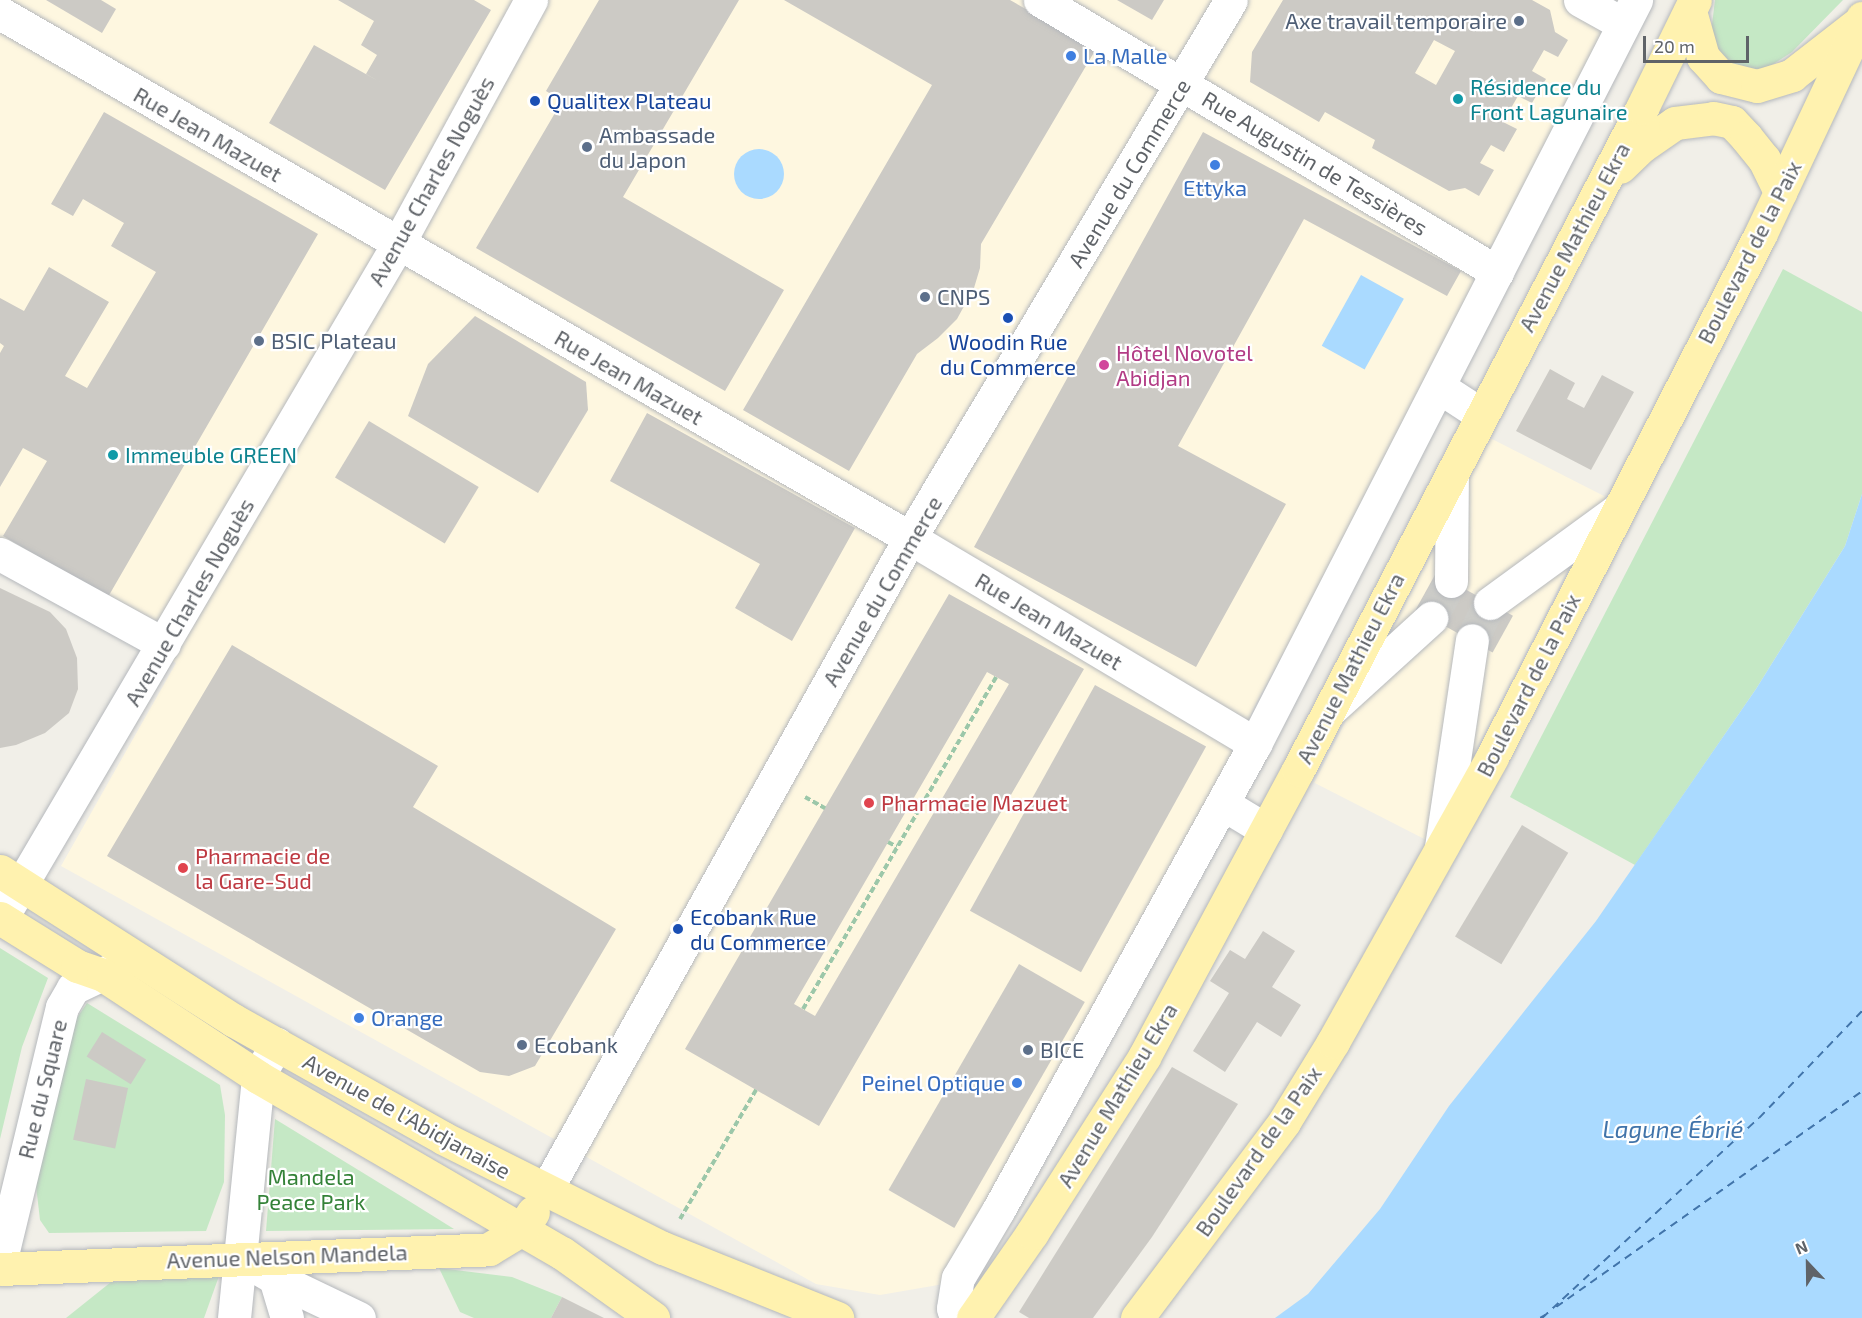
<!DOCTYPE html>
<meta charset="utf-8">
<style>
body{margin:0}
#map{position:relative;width:1862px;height:1318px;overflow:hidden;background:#f1efe8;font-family:"Exo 2",sans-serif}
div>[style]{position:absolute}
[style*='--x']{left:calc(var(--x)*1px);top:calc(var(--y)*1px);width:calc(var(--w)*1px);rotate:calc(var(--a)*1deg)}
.commercial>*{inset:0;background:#fef7e0;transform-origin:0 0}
.green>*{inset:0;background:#c5e8c5}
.water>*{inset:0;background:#aadaff;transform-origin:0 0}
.round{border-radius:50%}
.ferry>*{height:1.5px;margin-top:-0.75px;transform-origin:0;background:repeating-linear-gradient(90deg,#4174aa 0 8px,transparent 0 14px)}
.building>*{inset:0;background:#cccac5;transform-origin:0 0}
.minor-tunnel>*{height:33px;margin-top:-16.5px;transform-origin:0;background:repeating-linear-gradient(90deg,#ccccc8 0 33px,transparent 0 49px)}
.path>*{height:4px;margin-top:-2px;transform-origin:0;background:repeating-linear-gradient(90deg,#9cc7a9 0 6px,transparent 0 9px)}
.roads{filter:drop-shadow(0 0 2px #b5b8bc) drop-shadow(0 0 2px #b5b8bc)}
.minor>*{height:33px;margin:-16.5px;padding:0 16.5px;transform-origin:16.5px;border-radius:16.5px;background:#fff}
.major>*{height:33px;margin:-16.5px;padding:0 16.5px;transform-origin:16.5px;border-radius:16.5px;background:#fff2af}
.dots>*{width:16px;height:16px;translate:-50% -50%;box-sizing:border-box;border:3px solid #fff;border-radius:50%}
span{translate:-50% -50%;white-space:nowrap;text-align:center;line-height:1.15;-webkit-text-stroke:4.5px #fff;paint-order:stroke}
.service-label{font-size:22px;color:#4e5e75}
.right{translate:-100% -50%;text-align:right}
.left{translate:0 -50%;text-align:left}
.shop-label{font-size:22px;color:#366cbe}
.culture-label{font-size:22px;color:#0d838f}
.transit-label{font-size:22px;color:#164399}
.street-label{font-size:22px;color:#5f6368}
.hotel-label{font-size:22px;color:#b23c85}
.health-label{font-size:22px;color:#be3a42}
.park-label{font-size:22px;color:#348238}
.water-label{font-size:24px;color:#4174aa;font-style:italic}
.north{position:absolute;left:1778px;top:1234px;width:60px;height:60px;-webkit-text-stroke:4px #fff;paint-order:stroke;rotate:338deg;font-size:16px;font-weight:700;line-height:24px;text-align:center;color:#5f6368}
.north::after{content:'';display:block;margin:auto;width:21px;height:27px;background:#5f6368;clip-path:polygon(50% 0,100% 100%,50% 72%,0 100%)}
.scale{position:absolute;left:1643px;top:36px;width:106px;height:27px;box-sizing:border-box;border:3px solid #5f6368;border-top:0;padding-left:8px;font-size:18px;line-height:21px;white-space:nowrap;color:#5f6368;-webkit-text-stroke:4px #fff;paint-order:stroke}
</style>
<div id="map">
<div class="commercial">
<div style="clip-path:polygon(0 0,1644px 0,1255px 705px,1242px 736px,944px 1284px,880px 1295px,816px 1284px,61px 866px,176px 663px,0 567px)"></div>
<div style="left:1490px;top:438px;width:129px;height:387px;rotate:27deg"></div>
</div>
<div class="green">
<div style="clip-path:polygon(1715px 0,1843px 0,1792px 52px,1764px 70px,1738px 74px,1718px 59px,1711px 33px)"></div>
<div style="clip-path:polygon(1783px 269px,1862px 312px,1862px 494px,1845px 546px,1756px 689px,1635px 865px,1510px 797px)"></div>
<div style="clip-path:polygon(0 948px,48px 978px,22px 1047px,0 1139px)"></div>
<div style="clip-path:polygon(87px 1003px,220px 1085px,225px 1115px,224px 1182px,206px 1231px,49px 1233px,40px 1220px,35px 1177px,76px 1019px)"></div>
<div style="clip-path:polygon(275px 1119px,409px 1201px,454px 1229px,266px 1231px)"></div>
<div style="clip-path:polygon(439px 1268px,512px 1277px,562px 1297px,551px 1318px,474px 1318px,460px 1312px)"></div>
<div style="clip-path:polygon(219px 1276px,204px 1318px,66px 1318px,111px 1282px)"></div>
</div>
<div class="water">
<div class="round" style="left:734px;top:149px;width:50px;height:50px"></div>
<div style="left:1361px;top:275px;width:49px;height:81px;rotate:29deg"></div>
<div style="clip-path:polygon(1862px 494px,1862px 1318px,1275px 1318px,1308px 1294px,1380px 1209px,1449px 1106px,1596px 921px,1756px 689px,1845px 546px)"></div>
</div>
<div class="ferry">
<div style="--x:1556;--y:1307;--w:375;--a:-35.2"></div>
<div style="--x:1540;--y:1318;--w:6;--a:-31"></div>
<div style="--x:1542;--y:1318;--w:295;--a:-42.7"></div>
<div style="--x:1759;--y:1118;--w:149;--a:-46.1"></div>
</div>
<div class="building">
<div style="clip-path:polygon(46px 0,101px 0,116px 9px,102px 33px)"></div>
<div style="clip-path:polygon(338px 0,474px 0,491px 10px,385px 190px,269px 123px,314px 45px,380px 82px,366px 74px,377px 55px,361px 45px,374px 21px)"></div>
<div style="clip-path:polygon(599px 0,739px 0,623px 197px,784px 290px,725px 391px,476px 248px,562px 101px,546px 91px)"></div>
<div style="clip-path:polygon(784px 0,1010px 0,1096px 49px,981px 244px,980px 268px,974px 288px,957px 319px,938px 338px,917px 354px,849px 471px,743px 410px,932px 85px)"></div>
<div style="clip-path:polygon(1117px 0,1164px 0,1152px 20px)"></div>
<div style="clip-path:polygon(evenodd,1283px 0,1532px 0,1550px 10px,1555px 32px,1568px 40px,1558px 57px,1544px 50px,1532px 71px,1546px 79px,1532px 103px,1518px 96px,1503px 122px,1517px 129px,1504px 152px,1491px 145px,1480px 163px,1494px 170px,1479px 196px,1465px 188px,1449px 191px,1372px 148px,1375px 140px,1325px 112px,1319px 122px,1250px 82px,1252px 52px,1283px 0,1434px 40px,1455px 51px,1436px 85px,1415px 73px,1434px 40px)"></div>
<div style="clip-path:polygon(104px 112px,318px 234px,108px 597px,3px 536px,47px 461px,23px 448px,0 487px,0 353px,4px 346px,0 343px,0 298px,24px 311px,49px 267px,109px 302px,65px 376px,87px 388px,156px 272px,111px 246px,124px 223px,83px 199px,73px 216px,51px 204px)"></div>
<div style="clip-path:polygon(1203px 132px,1461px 271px,1447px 296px,1304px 219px,1178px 446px,1286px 504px,1196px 667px,974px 547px)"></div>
<div style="clip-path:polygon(475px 316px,586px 382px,588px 410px,538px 493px,408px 416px,428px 364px)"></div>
<div style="clip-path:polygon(1550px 369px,1575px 383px,1567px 399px,1584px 408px,1602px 375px,1634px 392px,1591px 470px,1516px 431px)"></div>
<div style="clip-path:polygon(647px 413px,855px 528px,792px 641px,735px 608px,760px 564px,610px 481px)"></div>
<div style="left:369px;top:421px;width:128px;height:66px;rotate:31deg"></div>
<div style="left:1436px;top:573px;width:88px;height:42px;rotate:29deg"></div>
<div style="clip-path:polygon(0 588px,50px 612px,66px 629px,77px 658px,78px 689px,69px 713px,45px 733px,16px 745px,0 748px)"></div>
<div style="clip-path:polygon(evenodd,949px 594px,1084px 669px,819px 1126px,685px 1049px,949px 594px,987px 672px,1009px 684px,815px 1016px,794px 1004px,987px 672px)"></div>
<div style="clip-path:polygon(232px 645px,438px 766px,413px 807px,616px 929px,535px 1066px,509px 1076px,480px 1072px,107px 856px)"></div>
<div style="left:1095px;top:685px;width:127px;height:258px;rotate:29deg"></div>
<div style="left:1522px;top:825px;width:54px;height:130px;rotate:31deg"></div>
<div style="clip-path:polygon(1263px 931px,1295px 951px,1272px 987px,1301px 1005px,1281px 1037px,1257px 1022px,1225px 1072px,1193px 1051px,1229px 993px,1210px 981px,1230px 950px,1245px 959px)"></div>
<div style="left:1019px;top:964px;width:76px;height:261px;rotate:30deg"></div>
<div style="left:102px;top:1032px;width:52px;height:29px;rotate:32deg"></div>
<div style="clip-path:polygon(1172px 1067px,1238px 1104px,1152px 1237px,1093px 1318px,1029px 1318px,1019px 1312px)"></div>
<div style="left:86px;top:1079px;width:43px;height:62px;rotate:12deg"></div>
<div style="clip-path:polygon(562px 1297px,604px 1318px,551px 1318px)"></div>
</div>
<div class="minor-tunnel">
<div style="--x:1431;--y:618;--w:42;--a:-61.6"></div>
<div style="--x:1472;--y:640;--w:41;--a:-64.1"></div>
</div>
<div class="path">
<div style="--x:805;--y:797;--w:23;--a:29"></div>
<div style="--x:888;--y:842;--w:10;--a:29"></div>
<div style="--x:803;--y:1009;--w:384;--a:-59.8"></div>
<div style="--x:680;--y:1219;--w:150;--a:-59.5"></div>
</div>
<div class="roads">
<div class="minor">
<div style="--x:1040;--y:0;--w:532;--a:30.76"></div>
<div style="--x:1580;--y:0;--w:49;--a:29.2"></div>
<div style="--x:0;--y:13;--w:1051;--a:29.98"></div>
<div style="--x:910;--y:538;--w:402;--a:30.8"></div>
<div style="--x:1439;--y:387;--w:51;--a:33.1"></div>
<div style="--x:0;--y:554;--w:187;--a:28.8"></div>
<div style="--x:1451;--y:581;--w:107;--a:-89.5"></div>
<div style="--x:1490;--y:603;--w:156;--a:-36.1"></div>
<div style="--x:1330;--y:710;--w:137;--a:-42.3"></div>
<div style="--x:1223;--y:804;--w:50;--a:31.2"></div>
<div style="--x:1441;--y:847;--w:209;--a:-81.5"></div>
<div style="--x:1;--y:919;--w:783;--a:-59.54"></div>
<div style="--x:398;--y:244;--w:278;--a:-61.4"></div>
<div style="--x:546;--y:1190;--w:747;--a:-60.83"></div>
<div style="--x:910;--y:538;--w:626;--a:-59.18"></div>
<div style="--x:239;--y:1257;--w:42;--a:30.3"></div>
<div style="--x:275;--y:1278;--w:93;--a:25.5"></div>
<div style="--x:0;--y:1263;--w:263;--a:-76.4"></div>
<div style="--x:62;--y:1007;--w:22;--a:-60"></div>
<div style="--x:73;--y:988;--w:51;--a:-25.6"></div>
<div style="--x:275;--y:1278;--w:42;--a:73.3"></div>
<div style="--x:234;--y:1318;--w:242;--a:-84.3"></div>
<div style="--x:258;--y:1077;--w:38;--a:-61"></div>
<div style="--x:956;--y:1318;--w:10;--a:-107"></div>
<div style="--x:953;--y:1308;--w:30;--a:-81"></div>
<div style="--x:958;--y:1278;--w:80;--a:-59.3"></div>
<div style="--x:999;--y:1209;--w:531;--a:-61.17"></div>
<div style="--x:1255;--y:744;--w:836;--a:-62.88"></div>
</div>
<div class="major">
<div style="--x:1690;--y:11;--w:48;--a:74.2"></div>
<div style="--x:1703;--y:57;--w:27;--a:48"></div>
<div style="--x:1721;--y:77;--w:37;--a:14"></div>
<div style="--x:1757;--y:86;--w:37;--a:-17"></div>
<div style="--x:1792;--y:75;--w:81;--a:-38"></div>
<div style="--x:1620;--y:167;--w:30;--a:-44"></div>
<div style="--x:1642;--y:146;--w:40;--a:-34.9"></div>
<div style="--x:1675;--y:123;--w:38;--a:-7"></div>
<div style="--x:1713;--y:118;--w:19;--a:12"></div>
<div style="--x:1732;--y:122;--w:21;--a:47"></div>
<div style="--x:1746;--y:137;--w:28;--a:51"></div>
<div style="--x:1764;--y:159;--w:37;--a:64"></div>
<div style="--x:0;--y:871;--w:277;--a:32.6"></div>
<div style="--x:233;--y:1020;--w:241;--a:29.3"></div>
<div style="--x:443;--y:1138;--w:246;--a:26.6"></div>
<div style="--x:663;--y:1248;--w:188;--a:21.9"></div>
<div style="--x:0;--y:918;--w:91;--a:31.9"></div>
<div style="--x:77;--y:966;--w:28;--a:19"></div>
<div style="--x:103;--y:975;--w:186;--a:33.3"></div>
<div style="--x:258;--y:1077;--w:351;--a:30.1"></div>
<div style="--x:562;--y:1253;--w:112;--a:35.5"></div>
<div style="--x:0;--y:1269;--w:489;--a:-2.3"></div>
<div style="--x:489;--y:1249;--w:39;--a:-31"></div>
<div style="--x:522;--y:1229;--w:20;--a:-57"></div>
<div style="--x:973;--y:1318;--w:103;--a:-55.2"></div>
<div style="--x:1032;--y:1233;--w:209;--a:-57.5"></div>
<div style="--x:1144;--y:1057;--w:326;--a:-61.8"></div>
<div style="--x:1298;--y:770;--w:746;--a:-62.54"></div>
<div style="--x:1642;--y:108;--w:120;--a:-63.9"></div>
<div style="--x:1137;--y:1318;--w:245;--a:-53.1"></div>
<div style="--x:1284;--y:1122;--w:94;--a:-58.5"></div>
<div style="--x:1333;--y:1042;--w:326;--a:-60.8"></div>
<div style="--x:1492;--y:757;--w:587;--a:-62.82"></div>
<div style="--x:1760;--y:235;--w:240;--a:-64.8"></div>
</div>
</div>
<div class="dots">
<div style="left:1519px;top:21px;background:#5c6f8a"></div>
<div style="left:1071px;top:56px;background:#3f7fe0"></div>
<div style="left:1458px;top:99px;background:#0f9aa8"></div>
<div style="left:535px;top:101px;background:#1a4fb4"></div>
<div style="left:587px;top:147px;background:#5c6f8a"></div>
<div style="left:1215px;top:165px;background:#3f7fe0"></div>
<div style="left:925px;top:297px;background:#5c6f8a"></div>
<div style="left:1008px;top:318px;background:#1a4fb4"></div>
<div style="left:259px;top:341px;background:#5c6f8a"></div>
<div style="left:1104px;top:365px;background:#d1479c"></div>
<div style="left:113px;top:455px;background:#0f9aa8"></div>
<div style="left:869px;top:803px;background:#e0444e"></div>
<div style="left:183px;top:868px;background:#e0444e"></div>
<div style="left:678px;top:929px;background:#1a4fb4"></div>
<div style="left:359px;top:1018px;background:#3f7fe0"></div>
<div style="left:522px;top:1045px;background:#5c6f8a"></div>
<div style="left:1028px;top:1050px;background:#5c6f8a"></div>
<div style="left:1017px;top:1083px;background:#3f7fe0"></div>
</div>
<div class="service-label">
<span class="right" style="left:1507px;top:21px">Axe travail temporaire</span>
<span class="left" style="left:599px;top:147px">Ambassade<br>du Japon</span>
<span class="left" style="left:937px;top:297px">CNPS</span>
<span class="left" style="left:271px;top:341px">BSIC Plateau</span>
<span class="left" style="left:534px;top:1045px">Ecobank</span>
<span class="left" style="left:1040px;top:1050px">BICE</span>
</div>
<div class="shop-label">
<span class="left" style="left:1083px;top:56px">La Malle</span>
<span style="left:1215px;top:188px">Ettyka</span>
<span class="left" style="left:371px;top:1018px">Orange</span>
<span class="right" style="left:1005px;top:1083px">Peinel Optique</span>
</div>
<div class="culture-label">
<span class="left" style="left:1470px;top:99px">Résidence du<br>Front Lagunaire</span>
<span class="left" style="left:125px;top:455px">Immeuble GREEN</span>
</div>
<div class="transit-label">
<span class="left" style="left:547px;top:101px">Qualitex Plateau</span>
<span style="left:1008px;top:354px">Woodin Rue<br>du Commerce</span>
<span class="left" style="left:690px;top:929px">Ecobank Rue<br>du Commerce</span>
</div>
<div class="street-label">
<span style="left:208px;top:134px;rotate:30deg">Rue Jean Mazuet</span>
<span style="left:1315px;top:163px;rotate:31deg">Rue Augustin de Tessières</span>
<span style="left:1129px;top:173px;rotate:-59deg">Avenue du Commerce</span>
<span style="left:431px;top:181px;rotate:-61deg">Avenue Charles Noguès</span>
<span style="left:1574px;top:237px;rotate:-62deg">Avenue Mathieu Ekra</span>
<span style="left:1749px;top:252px;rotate:-63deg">Boulevard de la Paix</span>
<span style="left:629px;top:377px;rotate:30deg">Rue Jean Mazuet</span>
<span style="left:882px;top:591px;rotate:-60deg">Avenue du Commerce</span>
<span style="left:189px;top:602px;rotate:-60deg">Avenue Charles Noguès</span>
<span style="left:1049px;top:621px;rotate:31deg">Rue Jean Mazuet</span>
<span style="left:1350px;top:668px;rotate:-63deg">Avenue Mathieu Ekra</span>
<span style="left:1528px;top:685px;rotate:-63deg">Boulevard de la Paix</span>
<span style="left:42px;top:1089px;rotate:-76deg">Rue du Square</span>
<span style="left:1117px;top:1095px;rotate:-59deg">Avenue Mathieu Ekra</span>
<span style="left:407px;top:1116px;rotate:29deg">Avenue de l'Abidjanaise</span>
<span style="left:1258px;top:1151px;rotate:-55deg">Boulevard de la Paix</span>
<span style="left:287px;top:1256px;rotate:-2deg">Avenue Nelson Mandela</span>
</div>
<div class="hotel-label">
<span class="left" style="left:1116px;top:365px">Hôtel Novotel<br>Abidjan</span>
</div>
<div class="health-label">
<span class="left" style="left:881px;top:803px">Pharmacie Mazuet</span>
<span class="left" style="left:195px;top:868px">Pharmacie de<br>la Gare-Sud</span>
</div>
<div class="park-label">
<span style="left:311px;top:1189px">Mandela<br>Peace Park</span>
</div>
<div class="water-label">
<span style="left:1673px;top:1129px">Lagune Ébrié</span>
</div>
<div class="north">N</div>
<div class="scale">20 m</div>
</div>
